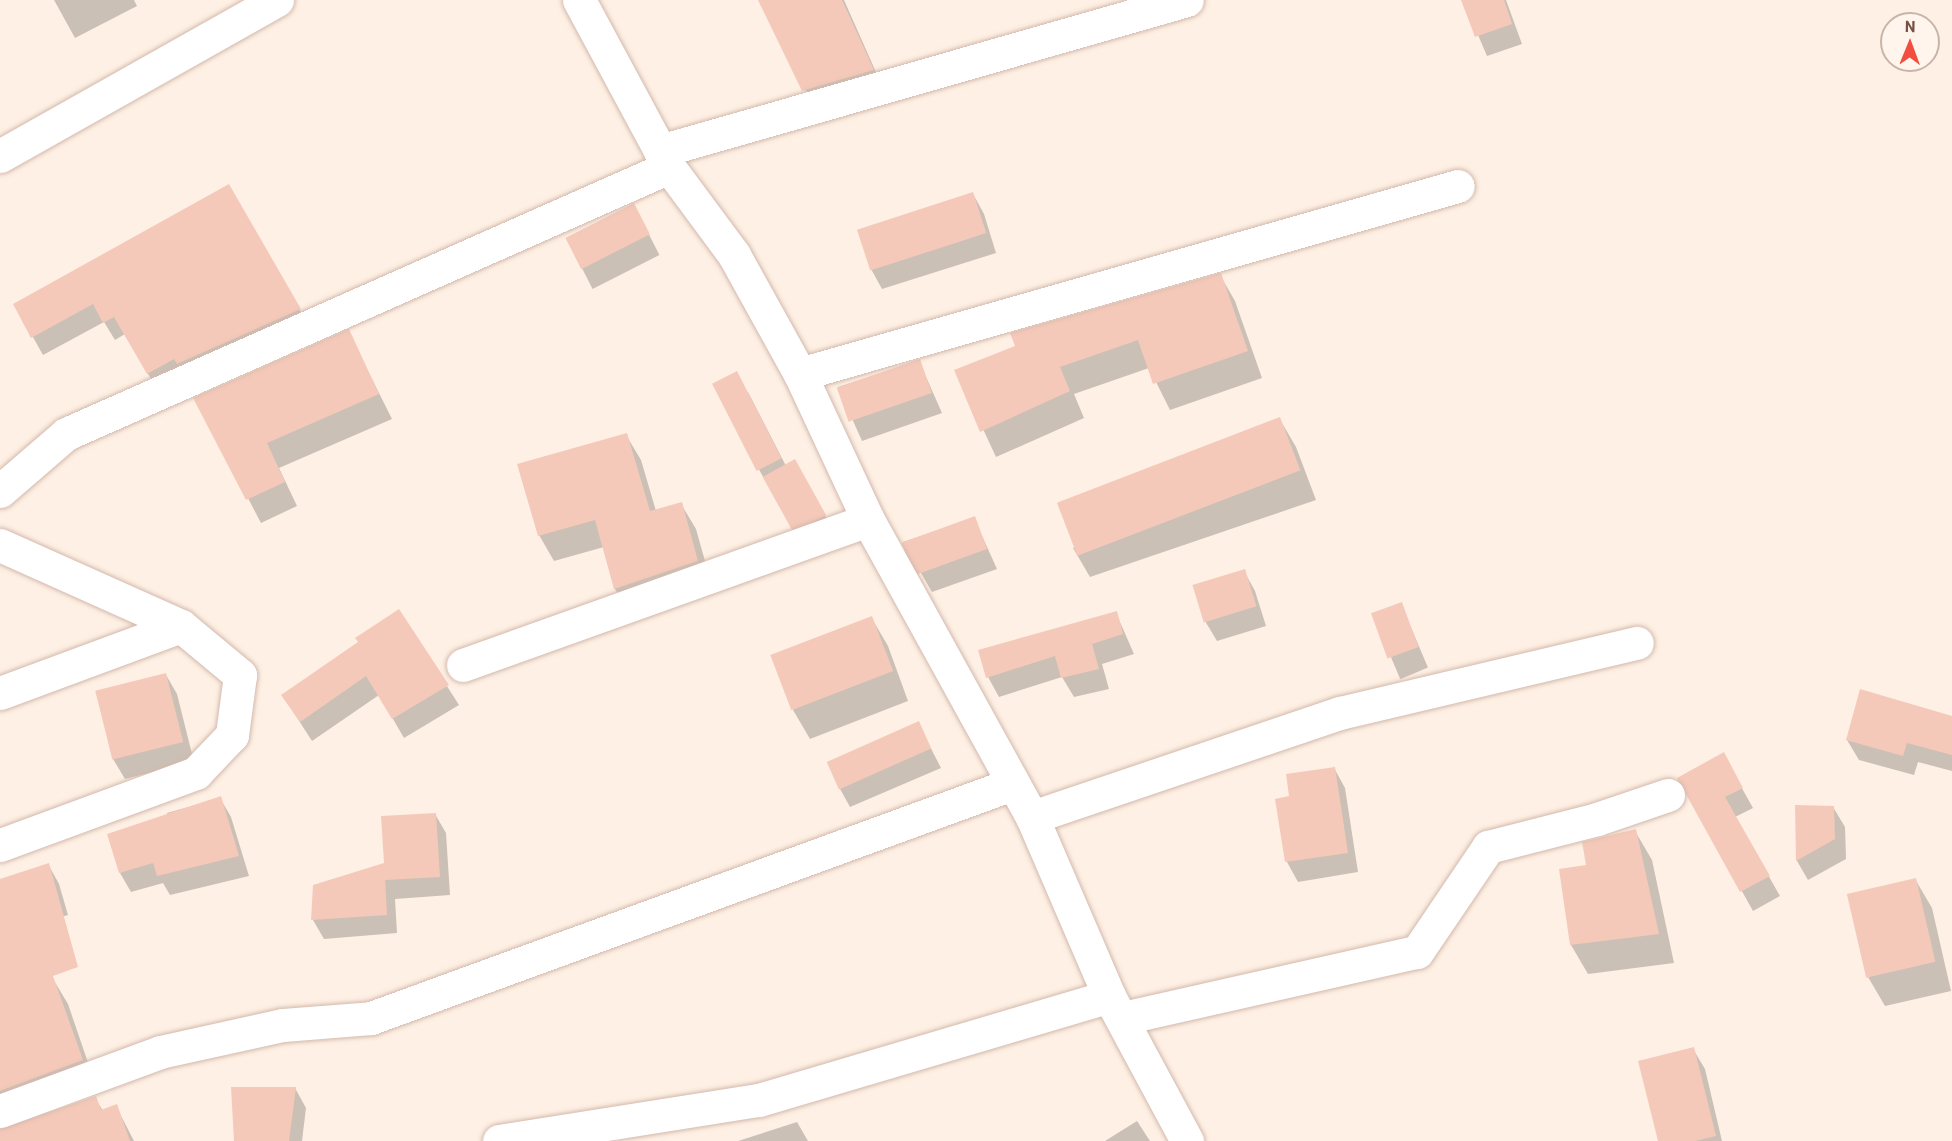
<!DOCTYPE html>
<style>
body{margin:0}
#map{position:relative;width:1952px;height:1141px;overflow:hidden;background:#fef0e4;font-family:Barlow,sans-serif}
div>[style]{position:absolute}
[style*='--x']{left:calc(var(--x)*1px);top:calc(var(--y)*1px);width:calc(var(--w)*1px);rotate:calc(var(--a)*1deg)}
.shadow>*{inset:0;background:#0003;transform-origin:0 0}
.building>*{inset:0;background:#f5c9b9;transform-origin:0 0}
.roads{filter:drop-shadow(0 0 2px #d3b8ac) drop-shadow(0 0 2px #d3b8ac)}
.street>*{height:33px;margin:-16.5px;padding:0 16.5px;transform-origin:16.5px;border-radius:16.5px;background:#fff}
span{translate:-50% -50%;white-space:nowrap;text-align:center;line-height:1.15;-webkit-text-stroke:6px #fff5ec;paint-order:stroke}
.north{position:absolute;left:1880px;top:12px;width:60px;height:60px;box-sizing:border-box;background:#fff5ec;border:2px solid #c9b4aa;border-radius:50%;rotate:1deg;font-size:16px;font-weight:700;line-height:24px;text-align:center;color:#795247}
.north::after{content:'';display:block;margin:auto;width:21px;height:27px;background:#f14e40;clip-path:polygon(50% 0,100% 100%,50% 72%,0 100%)}
</style>
<div id="map">
<div class="shadow">
<div style="clip-path:polygon(54px 0,134px 0,137px 6px,75px 38px)"></div>
<div style="clip-path:polygon(760px 0,844px 0,887px 97px,819px 117px)"></div>
<div style="clip-path:polygon(1463px 0,1506px 0,1522px 44px,1487px 56px)"></div>
<div style="clip-path:polygon(229px 186px,310px 328px,158px 391px,125px 334px,115px 340px,104px 322px,43px 355px,15px 305px)"></div>
<div style="clip-path:polygon(973px 194px,984px 214px,996px 253px,882px 289px,871px 269px)"></div>
<div style="left:634px;top:205px;width:56px;height:75px;rotate:63deg"></div>
<div style="clip-path:polygon(1220px 275px,1235px 301px,1262px 378px,1170px 410px,1149px 368px,1074px 394px,1084px 418px,996px 457px,956px 371px)"></div>
<div style="clip-path:polygon(348px 331px,392px 419px,279px 468px,297px 506px,261px 523px,196px 399px)"></div>
<div style="clip-path:polygon(919px 361px,942px 413px,862px 441px,838px 387px)"></div>
<div style="clip-path:polygon(748px 392px,786px 466px,794px 461px,836px 535px,804px 547px,758px 468px)"></div>
<div style="clip-path:polygon(1279px 418px,1296px 447px,1316px 500px,1090px 577px,1073px 548px)"></div>
<div style="clip-path:polygon(626px 435px,641px 460px,656px 511px,681px 504px,696px 529px,712px 586px,630px 614px,615px 589px,604px 547px,554px 561px,539px 535px)"></div>
<div style="clip-path:polygon(974px 518px,997px 569px,932px 592px,903px 542px)"></div>
<div style="clip-path:polygon(1244px 571px,1255px 591px,1266px 626px,1217px 641px,1205px 621px)"></div>
<div style="left:1401px;top:604px;width:69px;height:30px;rotate:67deg"></div>
<div style="clip-path:polygon(399px 611px,459px 705px,404px 738px,379px 695px,312px 741px,283px 696px,360px 643px)"></div>
<div style="clip-path:polygon(1116px 613px,1134px 654px,1102px 664px,1109px 689px,1074px 697px,1062px 677px,999px 697px,988px 677px)"></div>
<div style="clip-path:polygon(871px 617px,888px 646px,908px 701px,810px 739px,793px 710px)"></div>
<div style="clip-path:polygon(166px 675px,177px 694px,194px 762px,125px 779px,113px 759px)"></div>
<div style="clip-path:polygon(1952px 717px,1952px 771px,1918px 762px,1914px 775px,1859px 760px,1847px 740px)"></div>
<div style="clip-path:polygon(918px 723px,941px 768px,850px 807px,839px 787px)"></div>
<div style="clip-path:polygon(1334px 768px,1345px 788px,1358px 872px,1298px 882px,1287px 862px,1277px 800px,1291px 798px)"></div>
<div style="clip-path:polygon(1734px 774px,1753px 808px,1735px 817px,1780px 896px,1753px 911px,1680px 780px)"></div>
<div style="clip-path:polygon(220px 798px,231px 817px,249px 876px,170px 895px,163px 883px,131px 892px,120px 873px,168px 818px,167px 813px)"></div>
<div style="clip-path:polygon(1796px 807px,1833px 807px,1845px 827px,1846px 859px,1808px 880px,1797px 861px)"></div>
<div style="clip-path:polygon(435px 814px,446px 833px,450px 895px,395px 899px,397px 933px,324px 939px,313px 920px,385px 864px)"></div>
<div style="clip-path:polygon(1635px 831px,1652px 860px,1674px 963px,1588px 974px,1571px 945px,1561px 870px,1588px 866px)"></div>
<div style="clip-path:polygon(48px 864px,59px 884px,68px 915px,4px 935px,0 928px,0 880px)"></div>
<div style="clip-path:polygon(1915px 879px,1932px 908px,1951px 991px,1885px 1006px,1868px 977px)"></div>
<div style="clip-path:polygon(53px 979px,68px 1004px,96px 1086px,7px 1119px,0 1128px,0 999px)"></div>
<div style="clip-path:polygon(1693px 1049px,1705px 1069px,1722px 1141px,1659px 1141px)"></div>
<div style="clip-path:polygon(295px 1088px,306px 1108px,302px 1141px,236px 1141px)"></div>
<div style="clip-path:polygon(95px 1098px,103px 1111px,116px 1106px,134px 1141px,0 1141px,0 1131px)"></div>
<div style="clip-path:polygon(1137px 1121px,1150px 1141px,1105px 1141px)"></div>
<div style="clip-path:polygon(797px 1122px,808px 1141px,738px 1141px)"></div>
</div>
<div class="building">
<div style="clip-path:polygon(758px 0,842px 0,874px 70px,802px 91px)"></div>
<div style="clip-path:polygon(1461px 0,1504px 0,1512px 24px,1475px 37px)"></div>
<div style="clip-path:polygon(229px 184px,301px 309px,177px 364px,174px 359px,147px 374px,114px 317px,103px 323px,93px 304px,31px 338px,13px 304px)"></div>
<div style="left:973px;top:192px;width:43px;height:122px;rotate:72deg"></div>
<div style="left:634px;top:203px;width:35px;height:77px;rotate:63deg"></div>
<div style="clip-path:polygon(1221px 273px,1248px 351px,1153px 384px,1138px 340px,1060px 367px,1070px 391px,980px 432px,954px 370px,1015px 346px,1010px 333px)"></div>
<div style="clip-path:polygon(349px 329px,379px 394px,267px 443px,285px 482px,246px 500px,193px 398px)"></div>
<div style="left:920px;top:359px;width:36px;height:88px;rotate:71deg"></div>
<div style="left:737px;top:371px;width:98px;height:28px;rotate:63deg"></div>
<div style="left:1280px;top:417px;width:57px;height:239px;rotate:69deg"></div>
<div style="clip-path:polygon(627px 433px,650px 511px,682px 502px,698px 561px,614px 589px,595px 520px,538px 536px,517px 464px)"></div>
<div style="left:795px;top:459px;width:64px;height:37px;rotate:61deg"></div>
<div style="left:975px;top:516px;width:35px;height:78px;rotate:70deg"></div>
<div style="left:1245px;top:569px;width:39px;height:55px;rotate:73deg"></div>
<div style="left:1402px;top:602px;width:48px;height:33px;rotate:70deg"></div>
<div style="clip-path:polygon(399px 609px,449px 685px,392px 719px,366px 676px,300px 722px,281px 695px,358px 642px,355px 638px)"></div>
<div style="clip-path:polygon(1117px 611px,1123px 634px,1092px 644px,1099px 669px,1061px 678px,1055px 656px,986px 678px,978px 650px)"></div>
<div style="left:872px;top:616px;width:59px;height:109px;rotate:69deg"></div>
<div style="left:166px;top:673px;width:71px;height:73px;rotate:76deg"></div>
<div style="clip-path:polygon(1860px 689px,1952px 716px,1952px 755px,1907px 743px,1903px 756px,1846px 740px)"></div>
<div style="left:919px;top:721px;width:30px;height:101px;rotate:66deg"></div>
<div style="clip-path:polygon(1724px 752px,1743px 788px,1725px 797px,1770px 876px,1740px 892px,1677px 778px)"></div>
<div style="clip-path:polygon(1335px 767px,1348px 853px,1285px 862px,1275px 799px,1289px 796px,1286px 774px)"></div>
<div style="clip-path:polygon(221px 796px,239px 856px,157px 876px,153px 863px,119px 873px,107px 834px)"></div>
<div style="clip-path:polygon(1795px 805px,1834px 806px,1835px 839px,1796px 861px)"></div>
<div style="clip-path:polygon(436px 813px,440px 877px,385px 880px,385px 877px,387px 915px,311px 920px,313px 885px,384px 863px,381px 816px)"></div>
<div style="clip-path:polygon(1636px 829px,1659px 934px,1570px 945px,1559px 869px,1586px 865px,1582px 842px)"></div>
<div style="clip-path:polygon(49px 863px,78px 967px,53px 976px,83px 1060px,0 1091px,0 879px)"></div>
<div style="left:1916px;top:878px;width:86px;height:71px;rotate:77deg"></div>
<div style="clip-path:polygon(1694px 1047px,1716px 1136px,1695px 1141px,1658px 1141px,1638px 1061px)"></div>
<div style="clip-path:polygon(231px 1087px,296px 1087px,289px 1141px,234px 1141px)"></div>
<div style="clip-path:polygon(96px 1096px,101px 1110px,117px 1104px,130px 1141px,0 1141px,0 1129px)"></div>
</div>
<div class="roads">
<div class="street">
<div style="--x:579;--y:0;--w:190;--a:61.7"></div>
<div style="--x:669;--y:167;--w:109;--a:53.5"></div>
<div style="--x:734;--y:255;--w:136;--a:61"></div>
<div style="--x:800;--y:374;--w:161;--a:65"></div>
<div style="--x:868;--y:520;--w:339;--a:61.1"></div>
<div style="--x:1032;--y:817;--w:195;--a:66.7"></div>
<div style="--x:1109;--y:996;--w:165;--a:61.7"></div>
<div style="--x:660;--y:151;--w:548;--a:-15.99"></div>
<div style="--x:0;--y:156;--w:318;--a:-29.4"></div>
<div style="--x:800;--y:374;--w:684;--a:-15.95"></div>
<div style="--x:0;--y:491;--w:87;--a:-40.8"></div>
<div style="--x:66;--y:434;--w:659;--a:-23.88"></div>
<div style="--x:0;--y:545;--w:198;--a:24.1"></div>
<div style="--x:181;--y:626;--w:77;--a:39.7"></div>
<div style="--x:240;--y:675;--w:61;--a:97.6"></div>
<div style="--x:232;--y:735;--w:52;--a:133.5"></div>
<div style="--x:196;--y:773;--w:209;--a:159.8"></div>
<div style="--x:463;--y:665;--w:430;--a:-19.7"></div>
<div style="--x:0;--y:693;--w:193;--a:-20.3"></div>
<div style="--x:1032;--y:817;--w:325;--a:-18.7"></div>
<div style="--x:1340;--y:713;--w:305;--a:-13.3"></div>
<div style="--x:1123;--y:1018;--w:301;--a:-12.7"></div>
<div style="--x:1417;--y:952;--w:127;--a:-55.9"></div>
<div style="--x:1488;--y:847;--w:113;--a:-14.4"></div>
<div style="--x:1597;--y:819;--w:75;--a:-18.7"></div>
<div style="--x:0;--y:1111;--w:171;--a:-20.2"></div>
<div style="--x:160;--y:1052;--w:126;--a:-12.4"></div>
<div style="--x:283;--y:1025;--w:88;--a:-4.5"></div>
<div style="--x:371;--y:1018;--w:682;--a:-20.05"></div>
<div style="--x:499;--y:1141;--w:263;--a:-9"></div>
<div style="--x:759;--y:1100;--w:365;--a:-16.5"></div>
</div>
</div>
<div class="north">N</div>
</div>
